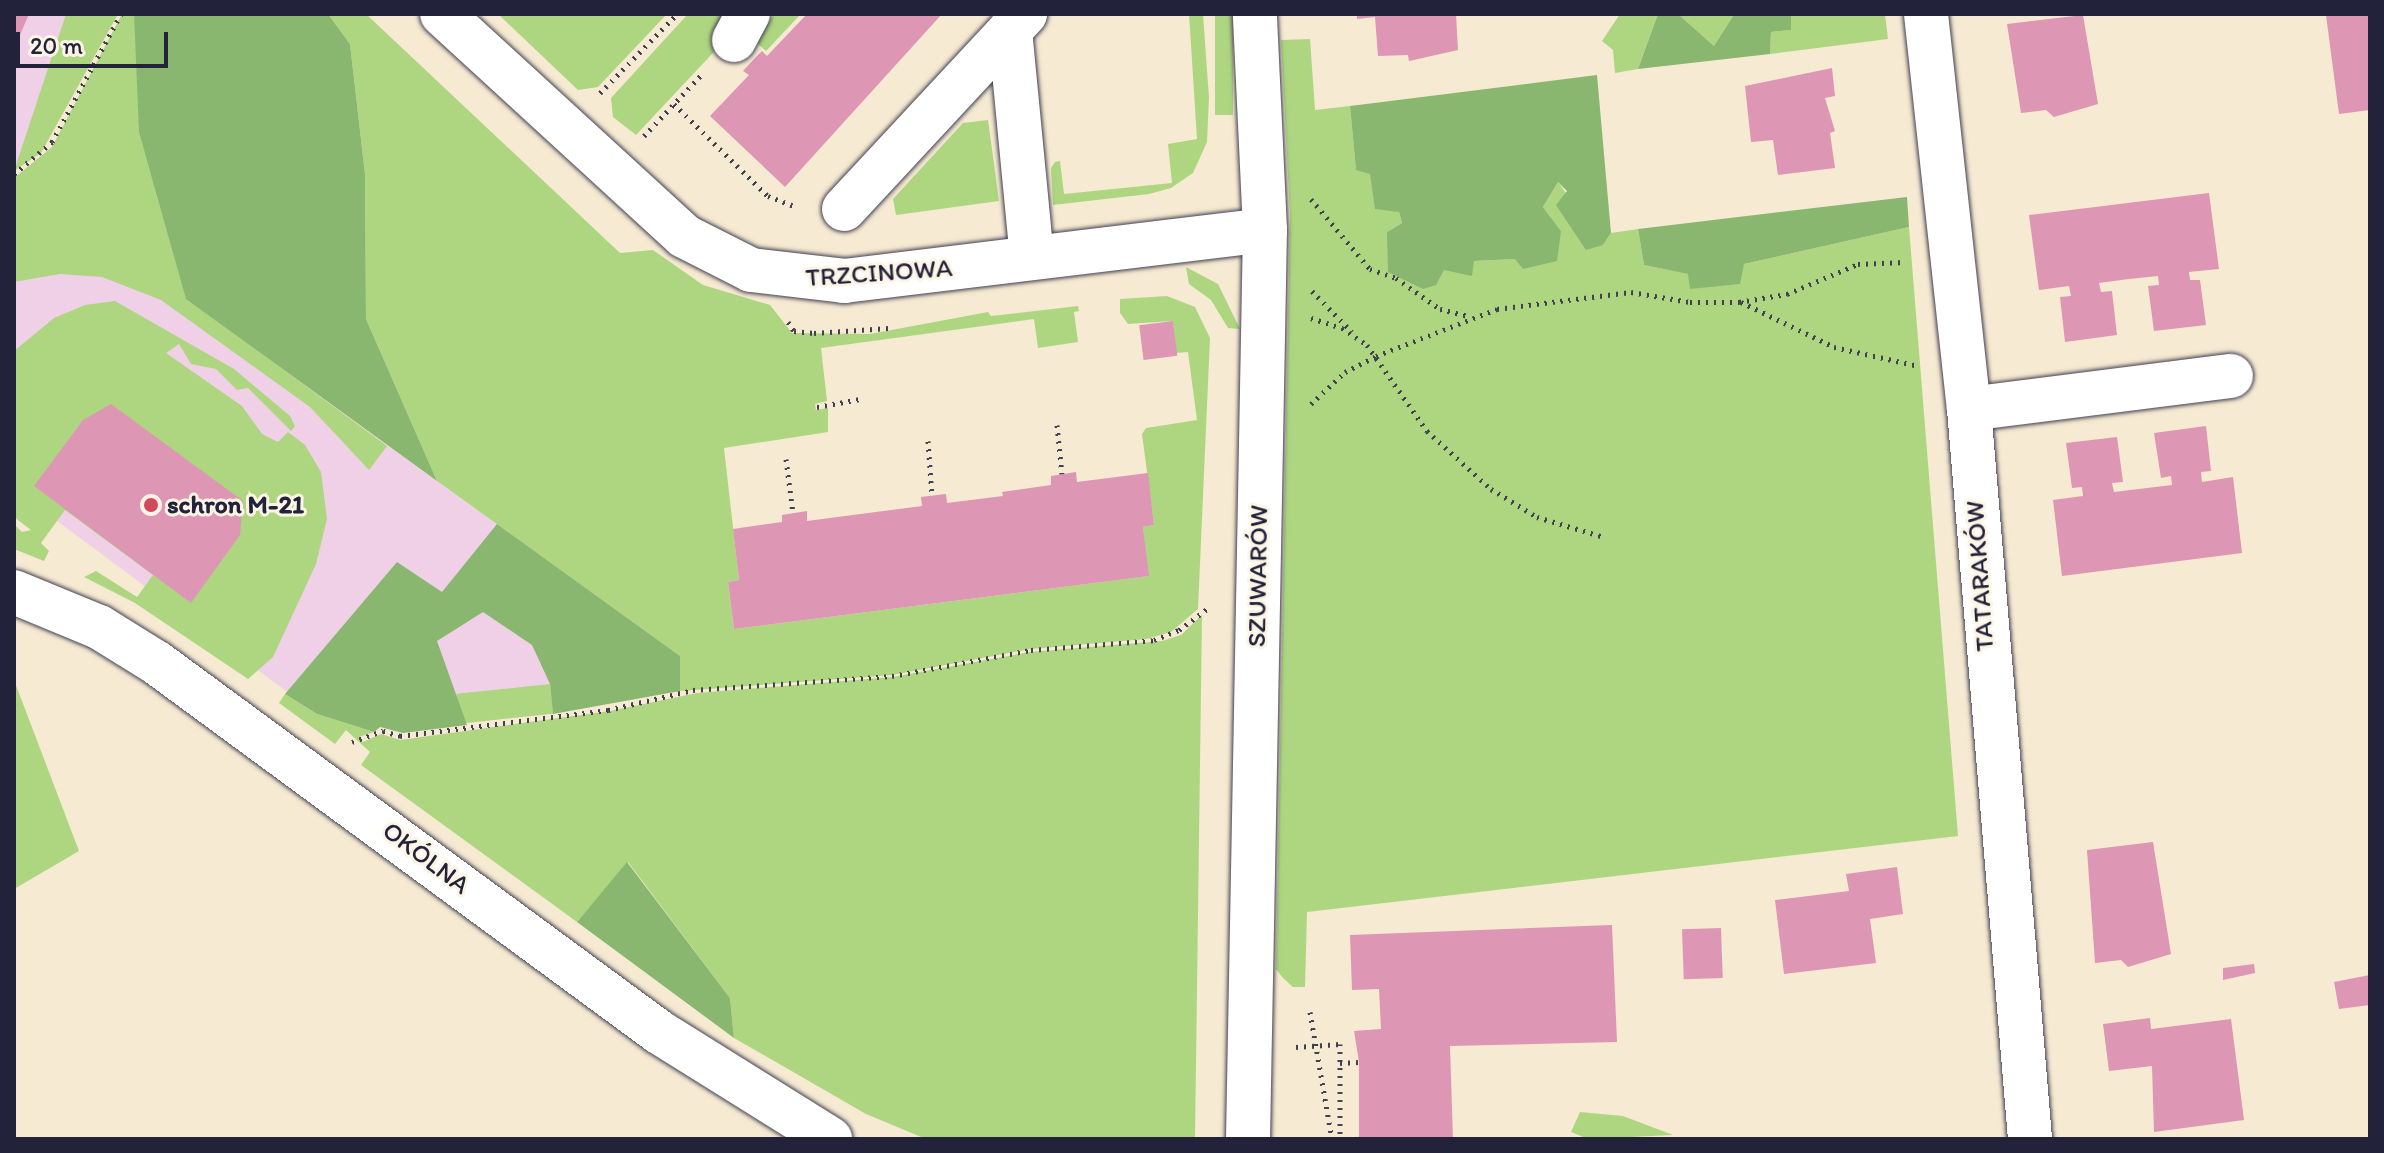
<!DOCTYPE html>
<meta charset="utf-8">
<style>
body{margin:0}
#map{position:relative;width:2384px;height:1153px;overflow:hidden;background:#f6ead2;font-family:Itim,sans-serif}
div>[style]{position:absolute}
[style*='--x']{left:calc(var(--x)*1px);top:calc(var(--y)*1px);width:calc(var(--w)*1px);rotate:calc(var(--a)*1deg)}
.built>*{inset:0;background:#efd0e6}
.green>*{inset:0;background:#aed681;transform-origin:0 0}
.forest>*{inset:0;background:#8ab76f}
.building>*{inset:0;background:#dd96b4;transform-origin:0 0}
.path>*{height:5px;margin-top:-2.5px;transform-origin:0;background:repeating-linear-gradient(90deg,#424052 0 2px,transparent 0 8px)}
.roads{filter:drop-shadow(0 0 2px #424052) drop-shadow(0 0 2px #424052)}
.minor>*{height:44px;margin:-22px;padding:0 22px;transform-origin:22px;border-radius:22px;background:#fff}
.dots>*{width:22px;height:22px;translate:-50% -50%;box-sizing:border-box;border:4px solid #fcf5e5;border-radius:50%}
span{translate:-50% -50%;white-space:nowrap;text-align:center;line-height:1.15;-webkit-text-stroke:6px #fcf5e5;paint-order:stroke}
.street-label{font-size:26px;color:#22223b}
.poi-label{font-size:26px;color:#22223b;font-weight:700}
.left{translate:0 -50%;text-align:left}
.frame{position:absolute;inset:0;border:16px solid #22223b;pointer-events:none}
.scale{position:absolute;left:16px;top:32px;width:152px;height:36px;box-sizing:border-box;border:4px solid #22223b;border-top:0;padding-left:10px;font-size:24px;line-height:28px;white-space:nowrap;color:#22223b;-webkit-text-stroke:6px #fcf5e5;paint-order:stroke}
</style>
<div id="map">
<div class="built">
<div style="clip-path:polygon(14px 14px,66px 14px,19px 167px,14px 167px)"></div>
<div style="clip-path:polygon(49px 201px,693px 666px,317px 714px,14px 489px,14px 204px)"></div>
</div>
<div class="green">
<div style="clip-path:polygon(66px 14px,118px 14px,41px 153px,14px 171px)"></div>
<div style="clip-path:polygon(122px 14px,134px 14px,186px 298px,387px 446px,369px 470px,310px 407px,161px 300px,102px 277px,60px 274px,14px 282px,14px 178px,52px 147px)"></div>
<div style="clip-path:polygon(328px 14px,366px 14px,620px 253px,653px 250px,703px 285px,770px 305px,792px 333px,870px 334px,988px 312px,991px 316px,1078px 306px,1079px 311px,1074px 312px,1078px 342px,1038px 348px,1034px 319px,821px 348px,827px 401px,815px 404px,816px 410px,828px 408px,828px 432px,724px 448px,739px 580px,728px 582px,734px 629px,1148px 576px,1143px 527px,1154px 525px,1142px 434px,1146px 428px,1197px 420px,1188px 352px,1176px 353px,1173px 321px,1128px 324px,1120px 313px,1120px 299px,1167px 296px,1195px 307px,1210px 338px,1198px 609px,1171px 632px,1146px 639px,1030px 649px,892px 675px,680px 691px,680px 656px,437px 481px,366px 319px,365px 174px,350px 44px)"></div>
<div style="clip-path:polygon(498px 14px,667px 14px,598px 87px,578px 90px)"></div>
<div style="clip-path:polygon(688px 14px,732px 14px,726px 39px,636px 135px,613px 117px,611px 98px)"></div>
<div style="clip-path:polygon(775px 14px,801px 14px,766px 51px,753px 40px)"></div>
<div style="clip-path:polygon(1189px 14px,1203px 14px,1209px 98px,1207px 142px,1193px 173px,1171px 188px,1149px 194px,1053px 205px,1051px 168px,1055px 162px,1060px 161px,1064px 194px,1172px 183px,1168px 144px,1197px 139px)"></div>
<div style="left:1215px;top:14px;width:18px;height:101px"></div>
<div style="clip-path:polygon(1620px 14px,1658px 14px,1638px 69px,1615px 73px,1613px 50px,1602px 41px)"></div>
<div style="clip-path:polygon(1678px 14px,1770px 14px,1733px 16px,1714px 46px)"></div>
<div style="clip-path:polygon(1791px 14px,1885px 14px,1888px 39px,1770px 54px,1771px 32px,1791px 30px)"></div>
<div style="clip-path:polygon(1310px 39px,1315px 110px,1350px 106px,1356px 169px,1370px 173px,1399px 212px,1402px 223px,1387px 232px,1443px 270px,1473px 261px,1515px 259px,1561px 231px,1543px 207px,1558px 182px,1603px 245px,1611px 233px,1638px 229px,1644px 265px,1689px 274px,1691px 289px,1744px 264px,1909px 227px,1958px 836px,1307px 912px,1305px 987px,1293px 987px,1283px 978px,1276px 969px,1290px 215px,1281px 40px)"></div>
<div style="clip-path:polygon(988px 120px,999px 201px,896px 215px,893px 199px,963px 123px)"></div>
<div style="clip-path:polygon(1186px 267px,1218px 284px,1240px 329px,1228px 328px,1211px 300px,1189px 284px)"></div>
<div style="clip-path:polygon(115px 301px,234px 369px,290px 416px,295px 426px,291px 431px,248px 388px,237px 390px,216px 369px,191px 364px,179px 344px,166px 353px,242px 406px,262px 434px,278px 442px,288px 432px,305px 445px,321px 472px,327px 519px,316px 564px,273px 657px,248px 679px,135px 603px,84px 577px,96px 571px,137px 597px,153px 575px,65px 510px,41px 543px,49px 551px,44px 561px,14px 549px,14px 524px,22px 532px,31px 530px,14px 517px,14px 351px,54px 318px,85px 305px)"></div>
<div style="clip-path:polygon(1202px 615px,1195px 1139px,926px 1139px,866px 1114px,734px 1038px,730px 998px,628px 862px,577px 922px,361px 765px,370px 752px,346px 730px,335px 744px,279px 703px,285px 694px,317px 714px,374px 732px,359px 737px,363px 742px,381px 734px,400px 740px,610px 711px,697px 693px,892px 677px,1030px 652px,1162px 641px,1181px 635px)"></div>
<div style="clip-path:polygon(14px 680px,79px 851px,14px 889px)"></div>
<div style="left:550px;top:684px;width:30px;height:94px;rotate:84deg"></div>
<div style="clip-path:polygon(1580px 1112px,1623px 1116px,1673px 1135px,1588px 1139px,1571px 1132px)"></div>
</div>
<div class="forest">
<div style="clip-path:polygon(134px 14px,328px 14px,350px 44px,365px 174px,366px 319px,437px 481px,186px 299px,139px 132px)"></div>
<div style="clip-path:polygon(1658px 14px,1678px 14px,1714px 46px,1733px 16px,1791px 14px,1791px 30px,1771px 32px,1770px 54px,1638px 69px)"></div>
<div style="clip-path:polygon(1597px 75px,1611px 233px,1603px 245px,1586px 250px,1556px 205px,1567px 191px,1558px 182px,1543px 207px,1561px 231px,1557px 261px,1523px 269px,1515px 259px,1474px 261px,1472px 276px,1444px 270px,1436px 285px,1423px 289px,1388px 272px,1387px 232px,1402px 223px,1399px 212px,1375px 209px,1370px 174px,1356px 170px,1350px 106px)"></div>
<div style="clip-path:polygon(1907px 197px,1909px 227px,1744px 264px,1740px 284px,1690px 289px,1688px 274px,1644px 265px,1638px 229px)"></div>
<div style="clip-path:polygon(497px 524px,680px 656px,680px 691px,553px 714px,550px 684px,532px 645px,483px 612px,437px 641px,467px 725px,403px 733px,380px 727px,374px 732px,317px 714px,285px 694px,397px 562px,442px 592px)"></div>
<div style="clip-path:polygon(627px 862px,730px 998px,734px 1038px,577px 922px)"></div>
</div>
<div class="building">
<div style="clip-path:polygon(14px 14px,29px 14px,14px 49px)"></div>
<div style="clip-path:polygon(807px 14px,942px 14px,785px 187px,710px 116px,749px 75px,743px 71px,754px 59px,762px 51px,767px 56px)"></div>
<div style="clip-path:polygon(1357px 14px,1456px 14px,1458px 50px,1409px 61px,1408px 55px,1378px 56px,1375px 17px,1357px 19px)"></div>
<div style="clip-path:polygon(2333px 14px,2370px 14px,2370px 110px,2339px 114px,2326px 15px)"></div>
<div style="clip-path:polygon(2083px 15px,2098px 104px,2054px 117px,2046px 110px,2021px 113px,2007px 24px)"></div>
<div style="clip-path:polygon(1832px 68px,1835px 96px,1825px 98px,1835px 131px,1830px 133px,1835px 168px,1778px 175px,1773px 140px,1751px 142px,1745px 86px)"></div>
<div style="clip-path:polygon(2209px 193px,2219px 269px,2189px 272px,2190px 280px,2200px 280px,2206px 325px,2154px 331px,2148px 286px,2159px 285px,2158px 276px,2129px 279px,2099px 283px,2101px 292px,2112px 291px,2117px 335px,2065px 342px,2060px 297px,2071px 296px,2069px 286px,2039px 290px,2029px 215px)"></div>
<div style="left:1173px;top:321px;width:35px;height:34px;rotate:83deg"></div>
<div style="clip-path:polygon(111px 404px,243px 501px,240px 535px,191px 603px,34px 486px,83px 420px)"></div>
<div style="clip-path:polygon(2206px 426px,2211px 471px,2201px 472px,2202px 482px,2233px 477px,2242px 553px,2062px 576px,2053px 500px,2083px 496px,2082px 487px,2072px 488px,2066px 443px,2117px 437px,2123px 482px,2112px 483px,2114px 492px,2172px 485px,2171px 476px,2161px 478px,2154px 433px)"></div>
<div style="clip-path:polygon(1076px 472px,1077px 482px,1148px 473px,1154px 525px,1143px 527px,1149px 576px,734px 629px,728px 582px,739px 580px,733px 529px,782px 522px,782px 515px,807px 511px,807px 521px,922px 506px,921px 497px,946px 494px,947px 503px,1003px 496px,1002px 492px,1051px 485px,1051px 476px)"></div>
<div style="clip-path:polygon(2153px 842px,2171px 954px,2128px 967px,2121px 960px,2095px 963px,2087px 850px)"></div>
<div style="clip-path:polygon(1897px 867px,1903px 914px,1870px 919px,1876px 963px,1784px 974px,1775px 900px,1849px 891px,1846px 874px)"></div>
<div style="clip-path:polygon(1612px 925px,1617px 1042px,1450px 1046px,1453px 1139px,1359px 1139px,1359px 1062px,1354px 1031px,1381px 1029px,1379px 989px,1352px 990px,1350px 935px)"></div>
<div style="left:1721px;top:928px;width:50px;height:39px;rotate:88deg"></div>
<div style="clip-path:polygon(2254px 964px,2255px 973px,2223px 980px,2223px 968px)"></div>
<div style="clip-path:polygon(2370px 975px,2370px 1005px,2339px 1009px,2334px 982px)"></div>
<div style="clip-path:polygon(2150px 1018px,2151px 1029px,2231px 1019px,2244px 1120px,2154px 1132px,2152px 1066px,2109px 1071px,2103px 1024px)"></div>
</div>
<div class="path">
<div style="--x:600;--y:93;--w:110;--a:-45.7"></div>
<div style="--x:674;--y:104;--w:132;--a:44.4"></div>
<div style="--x:768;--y:196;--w:31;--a:21"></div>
<div style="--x:644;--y:136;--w:86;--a:-46.9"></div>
<div style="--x:14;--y:174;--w:50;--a:-40.1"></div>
<div style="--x:52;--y:142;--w:145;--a:-61.7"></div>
<div style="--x:1311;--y:199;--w:92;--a:49.9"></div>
<div style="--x:1370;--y:269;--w:28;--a:19"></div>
<div style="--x:1396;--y:278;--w:54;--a:35.2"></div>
<div style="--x:1440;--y:309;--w:29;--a:14"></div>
<div style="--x:1312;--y:291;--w:57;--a:45.7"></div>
<div style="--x:1741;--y:302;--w:103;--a:25.8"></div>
<div style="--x:1834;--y:347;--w:87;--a:12.6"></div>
<div style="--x:1311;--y:318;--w:33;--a:18"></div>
<div style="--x:1342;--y:328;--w:30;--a:34"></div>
<div style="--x:1367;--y:345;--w:105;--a:55.1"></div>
<div style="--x:1427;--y:431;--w:86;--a:42.2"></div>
<div style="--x:1491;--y:489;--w:54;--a:31.3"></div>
<div style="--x:1537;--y:517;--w:67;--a:16.5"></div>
<div style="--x:788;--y:322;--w:11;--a:56"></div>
<div style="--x:794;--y:331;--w:20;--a:6"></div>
<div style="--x:814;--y:333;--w:75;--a:-3.8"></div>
<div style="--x:1311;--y:404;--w:47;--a:-43.3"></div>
<div style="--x:1345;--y:372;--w:35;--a:-27"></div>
<div style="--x:1376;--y:356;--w:130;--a:-21.2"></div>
<div style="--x:1497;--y:309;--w:135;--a:-7.2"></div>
<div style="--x:1631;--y:292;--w:60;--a:9.6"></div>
<div style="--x:1690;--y:302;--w:49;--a:0"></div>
<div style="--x:1739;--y:302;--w:49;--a:-9.5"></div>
<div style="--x:1787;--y:294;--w:77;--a:-22.9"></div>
<div style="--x:1858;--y:264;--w:47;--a:-2.4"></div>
<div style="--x:817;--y:407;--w:44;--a:-10.5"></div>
<div style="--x:1057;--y:425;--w:49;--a:84.2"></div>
<div style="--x:928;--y:441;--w:55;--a:85.8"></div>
<div style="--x:786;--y:459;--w:54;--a:82.6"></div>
<div style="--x:352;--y:742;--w:33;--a:-20"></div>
<div style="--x:383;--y:731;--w:18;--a:16"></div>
<div style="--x:400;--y:736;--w:210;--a:-7.1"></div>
<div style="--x:608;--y:710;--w:87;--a:-13.2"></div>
<div style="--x:693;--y:690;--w:199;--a:-4"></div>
<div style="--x:892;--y:676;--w:141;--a:-10.6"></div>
<div style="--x:1031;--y:650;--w:123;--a:-4.6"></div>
<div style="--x:1154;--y:640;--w:27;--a:-22"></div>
<div style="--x:1179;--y:630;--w:38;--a:-37"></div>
<div style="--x:1310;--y:1012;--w:129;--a:80.2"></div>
<div style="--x:1296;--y:1047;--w:44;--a:-3.9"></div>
<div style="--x:1340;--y:1044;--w:95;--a:90"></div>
<div style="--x:1340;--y:1063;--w:19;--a:-3"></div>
</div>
<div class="roads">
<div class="minor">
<div style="--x:442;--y:14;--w:328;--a:42.5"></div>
<div style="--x:684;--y:236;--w:75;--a:26.9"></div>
<div style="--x:751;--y:270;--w:94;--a:6.7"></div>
<div style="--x:844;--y:281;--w:424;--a:-6.9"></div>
<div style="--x:1926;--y:14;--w:397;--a:83.8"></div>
<div style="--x:1969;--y:409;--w:733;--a:85.22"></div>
<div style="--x:1010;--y:30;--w:229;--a:84.5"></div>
<div style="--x:734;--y:40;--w:30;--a:-62"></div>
<div style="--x:844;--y:209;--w:266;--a:-47.1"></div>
<div style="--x:1969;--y:409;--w:264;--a:-7.2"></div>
<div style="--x:14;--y:592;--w:92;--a:22.4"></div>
<div style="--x:99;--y:627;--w:68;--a:31.8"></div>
<div style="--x:157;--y:663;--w:623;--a:36.32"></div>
<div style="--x:659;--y:1032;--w:202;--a:32"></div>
<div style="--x:1248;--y:1139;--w:909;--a:-88.93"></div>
<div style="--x:1265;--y:230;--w:216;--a:-92.7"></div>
</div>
</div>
<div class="dots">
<div style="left:151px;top:505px;background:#d1495b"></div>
</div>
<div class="street-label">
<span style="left:879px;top:273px;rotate:-4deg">TRZCINOWA</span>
<span style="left:1258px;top:576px;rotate:-89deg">SZUWARÓW</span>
<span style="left:1980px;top:576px;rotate:-94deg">TATARAKÓW</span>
<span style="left:426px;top:858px;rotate:37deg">OKÓLNA</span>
</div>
<div class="poi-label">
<span class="left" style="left:167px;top:505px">schron M-21</span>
</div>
<div class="frame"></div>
<div class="scale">20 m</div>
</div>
